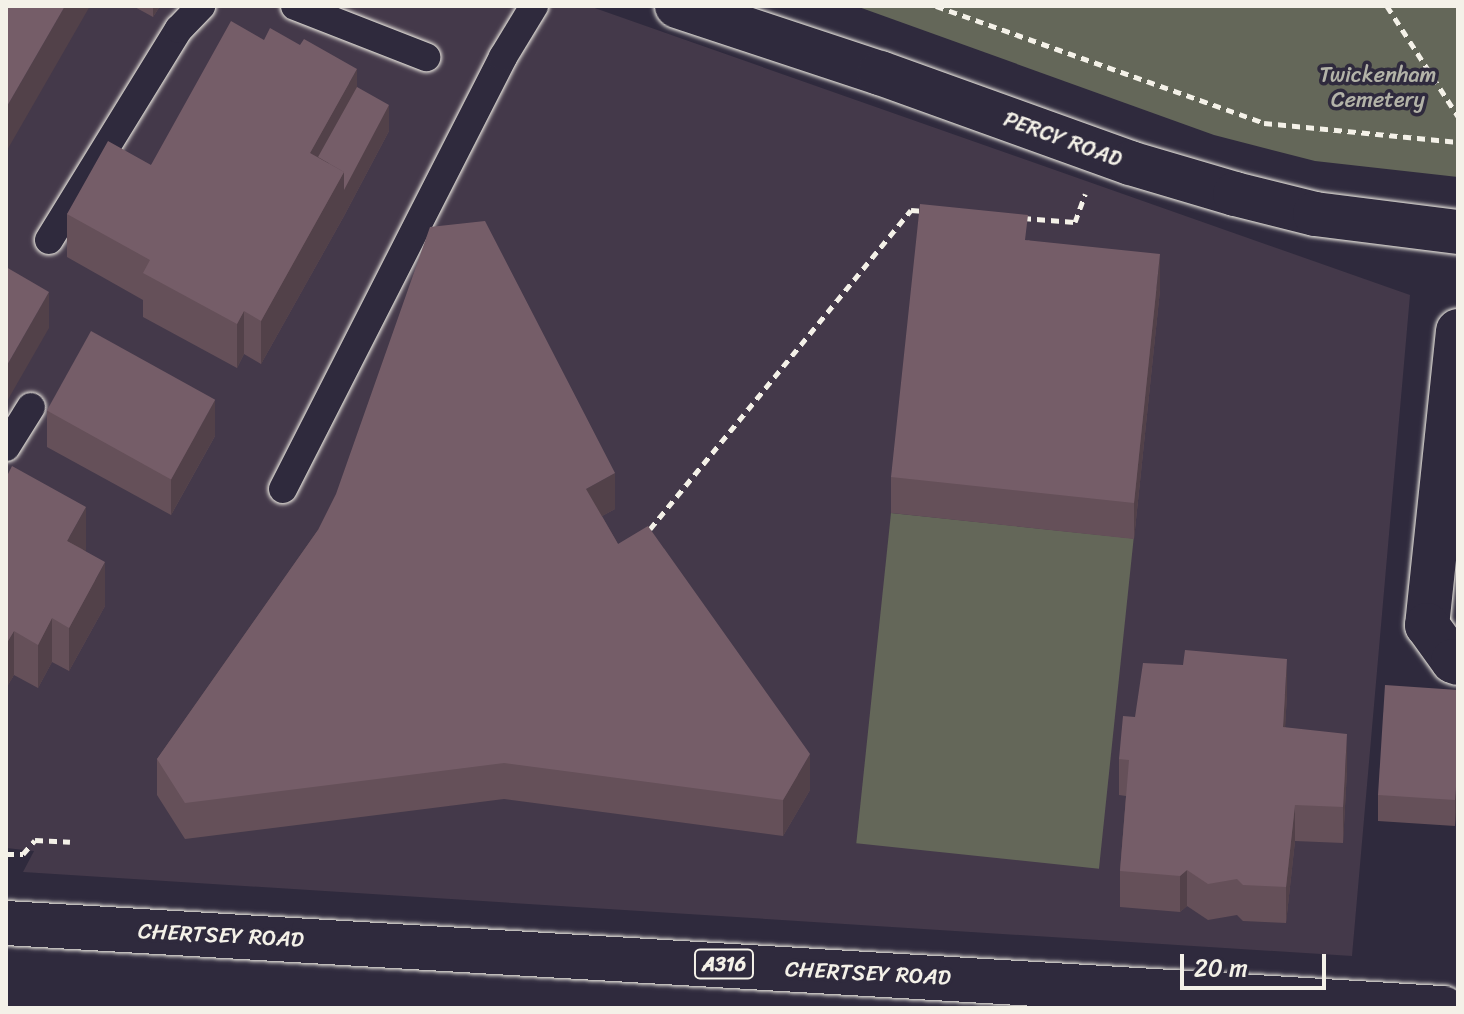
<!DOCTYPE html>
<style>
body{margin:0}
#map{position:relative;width:1464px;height:1014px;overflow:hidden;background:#2f2a3d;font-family:Sriracha,sans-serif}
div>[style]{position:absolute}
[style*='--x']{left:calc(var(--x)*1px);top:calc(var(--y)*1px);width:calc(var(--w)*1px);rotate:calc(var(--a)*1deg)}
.built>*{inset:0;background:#44394a}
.green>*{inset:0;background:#646759;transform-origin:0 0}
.path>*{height:5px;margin-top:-2.5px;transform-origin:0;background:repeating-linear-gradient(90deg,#f4f1e8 0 8px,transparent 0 14px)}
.roads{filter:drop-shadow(0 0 2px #f4f1e8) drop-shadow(0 0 2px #f4f1e8)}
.service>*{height:28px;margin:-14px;padding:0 14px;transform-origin:14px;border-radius:14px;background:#2f2a3d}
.minor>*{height:44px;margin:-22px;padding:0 22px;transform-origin:22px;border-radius:22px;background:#2f2a3d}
.tertiary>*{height:44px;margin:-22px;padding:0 22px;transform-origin:22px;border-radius:22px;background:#2f2a3d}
.trunk>*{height:44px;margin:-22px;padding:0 22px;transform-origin:22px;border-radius:22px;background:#2f2a3d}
.wall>*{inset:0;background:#655059}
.shaded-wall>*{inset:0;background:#524149}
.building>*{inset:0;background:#755d68;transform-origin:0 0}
span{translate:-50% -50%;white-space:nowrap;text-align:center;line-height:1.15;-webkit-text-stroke:7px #2f2a3d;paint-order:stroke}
.shield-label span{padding:2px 6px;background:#2f2a3d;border:2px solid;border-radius:6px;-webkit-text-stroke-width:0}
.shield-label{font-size:20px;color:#f4f1e8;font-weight:700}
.park-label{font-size:22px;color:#b3b3a8}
.street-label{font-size:22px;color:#f4f1e8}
.frame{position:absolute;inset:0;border:8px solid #f4f1e8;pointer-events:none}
.scale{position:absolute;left:1180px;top:954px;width:146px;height:36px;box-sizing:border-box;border:4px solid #f4f1e8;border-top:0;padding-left:10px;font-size:24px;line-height:28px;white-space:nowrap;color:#f4f1e8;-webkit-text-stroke:6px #2f2a3d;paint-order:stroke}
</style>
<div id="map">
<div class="built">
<div style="clip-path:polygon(6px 6px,589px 6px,1410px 295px,1352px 956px,23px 872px,34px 851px,6px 848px)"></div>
</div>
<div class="green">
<div style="clip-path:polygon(856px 6px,1458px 6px,1458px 177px,1315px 161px,1214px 135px)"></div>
<div style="left:891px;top:513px;width:244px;height:332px;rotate:6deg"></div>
</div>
<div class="path">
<div style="--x:936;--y:6;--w:348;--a:19.6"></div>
<div style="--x:1264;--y:123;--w:195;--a:5.6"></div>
<div style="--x:1387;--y:6;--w:131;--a:57.2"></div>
<div style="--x:1023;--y:218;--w:52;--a:4.4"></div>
<div style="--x:1075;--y:222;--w:30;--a:-70"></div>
<div style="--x:650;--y:529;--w:412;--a:-50.7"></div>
<div style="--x:911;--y:210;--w:14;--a:4"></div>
<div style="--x:6;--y:854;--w:17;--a:0"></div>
<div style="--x:23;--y:854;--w:18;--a:-49"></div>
<div style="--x:35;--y:840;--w:35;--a:3"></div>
</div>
<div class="roads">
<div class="service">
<div style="--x:295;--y:6;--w:141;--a:21.3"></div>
<div style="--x:49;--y:240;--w:248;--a:-58.4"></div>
<div style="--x:179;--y:29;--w:32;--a:-46"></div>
<div style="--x:6;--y:447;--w:47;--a:-58"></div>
<div style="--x:283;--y:489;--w:485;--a:-63"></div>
<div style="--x:503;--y:57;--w:60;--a:-58.7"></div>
</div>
<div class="minor">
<div style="--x:1458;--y:331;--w:296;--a:96"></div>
<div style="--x:1427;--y:625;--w:44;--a:54.2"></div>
<div style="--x:1453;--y:661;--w:5;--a:22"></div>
</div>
<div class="tertiary">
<div style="--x:677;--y:6;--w:214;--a:18.3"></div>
<div style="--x:880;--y:73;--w:266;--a:19.8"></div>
<div style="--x:1130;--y:163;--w:109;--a:16.4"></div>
<div style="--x:1235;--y:194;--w:82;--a:14"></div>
<div style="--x:1315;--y:214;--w:144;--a:7.2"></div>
</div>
<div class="trunk">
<div style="--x:6;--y:923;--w:1440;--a:3.39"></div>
</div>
</div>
<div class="wall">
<div style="clip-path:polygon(133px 6px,160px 6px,153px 17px)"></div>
<div style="clip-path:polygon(264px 40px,357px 87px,389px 131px,344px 216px,261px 364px,244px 354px,237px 368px,143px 317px,143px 300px,67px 257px,67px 214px,151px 165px)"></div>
<div style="clip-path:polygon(1028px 240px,1160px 290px,1134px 539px,891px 513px,891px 477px)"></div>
<div style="clip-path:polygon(47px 411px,215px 436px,171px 515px,47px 447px)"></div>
<div style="clip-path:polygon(6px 478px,85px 551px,105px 606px,69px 671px,52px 662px,38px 688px,14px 675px,8px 685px,6px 684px)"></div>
<div style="clip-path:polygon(615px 509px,602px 516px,618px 544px,810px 790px,783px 836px,504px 799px,185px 839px,157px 795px,157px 759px,318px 530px)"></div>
<div style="clip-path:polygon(1458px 690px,1455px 826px,1378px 821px,1378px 795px)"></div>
<div style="clip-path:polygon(1287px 695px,1285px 727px,1347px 770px,1343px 843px,1295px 841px,1286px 923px,1243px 921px,1237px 915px,1208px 920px,1187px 906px,1180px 912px,1120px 907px,1120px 871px,1126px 796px,1119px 795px,1119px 759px,1135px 717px)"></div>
</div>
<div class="shaded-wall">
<div style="clip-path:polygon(65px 6px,90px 6px,6px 152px,6px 108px)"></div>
<div style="clip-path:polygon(153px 6px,160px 6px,153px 17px)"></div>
<div style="clip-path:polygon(357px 69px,357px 113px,321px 177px,310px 153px)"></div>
<div style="clip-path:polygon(389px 105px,389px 131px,344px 216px,261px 364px,261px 321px,344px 172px)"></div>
<div style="clip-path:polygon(1160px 254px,1160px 290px,1134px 539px,1134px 503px)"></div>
<div style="clip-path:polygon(49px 292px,49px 328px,6px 403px,6px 367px)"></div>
<div style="clip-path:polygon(244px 311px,244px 354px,237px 368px,237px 324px)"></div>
<div style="clip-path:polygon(215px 400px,215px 436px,171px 515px,171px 479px)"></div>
<div style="clip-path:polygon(615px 473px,615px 509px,586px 525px,586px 489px)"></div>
<div style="clip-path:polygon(86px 507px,86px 551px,67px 541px)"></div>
<div style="clip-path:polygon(105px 562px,105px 606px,69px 671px,69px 628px)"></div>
<div style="clip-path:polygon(52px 618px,52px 662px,38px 688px,38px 645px)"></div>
<div style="clip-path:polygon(14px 631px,14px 675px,8px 685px,8px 641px)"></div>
<div style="clip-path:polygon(1287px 659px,1287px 695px,1283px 763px,1283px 727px)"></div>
<div style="clip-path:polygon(1347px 734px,1347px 770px,1343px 843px,1343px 807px)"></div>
<div style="clip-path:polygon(810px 754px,810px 790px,783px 836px,783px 800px)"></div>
<div style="clip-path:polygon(1458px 762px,1458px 788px,1455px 826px,1455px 800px)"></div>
<div style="clip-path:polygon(1295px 805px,1295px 841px,1286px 923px,1286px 887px)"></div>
<div style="clip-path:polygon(1187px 870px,1187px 906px,1180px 912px,1180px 876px)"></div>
</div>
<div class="building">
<div style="clip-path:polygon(6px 6px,65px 6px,6px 108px)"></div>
<div style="clip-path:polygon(231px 21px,264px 40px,270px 28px,300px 45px,304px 39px,357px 69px,310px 153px,344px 172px,261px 321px,244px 311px,237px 324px,143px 273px,150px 260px,67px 214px,108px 141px,151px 165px)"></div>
<div style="clip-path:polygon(357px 87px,389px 105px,344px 190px,344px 172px,318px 157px)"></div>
<div style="clip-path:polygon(920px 204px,1028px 215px,1025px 240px,1160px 254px,1134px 503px,891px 477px)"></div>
<div style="clip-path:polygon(485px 221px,615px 473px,586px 489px,618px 544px,648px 526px,810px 754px,783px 800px,504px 763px,185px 803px,157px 759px,318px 530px,336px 494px,430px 227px)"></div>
<div style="clip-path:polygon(6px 267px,49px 292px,6px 367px)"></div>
<div style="left:91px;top:331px;width:142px;height:91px;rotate:29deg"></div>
<div style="clip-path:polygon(12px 466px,86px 507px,67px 541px,105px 562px,69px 628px,52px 618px,38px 645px,14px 631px,8px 641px,6px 640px,6px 478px)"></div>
<div style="clip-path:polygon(1185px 650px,1287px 659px,1283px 727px,1347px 734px,1343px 807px,1295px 805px,1286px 887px,1243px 885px,1237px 879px,1208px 884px,1187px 870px,1180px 876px,1120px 871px,1129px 760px,1119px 759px,1123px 716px,1135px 717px,1143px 663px,1183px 665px)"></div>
<div style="clip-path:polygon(1385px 685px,1458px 690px,1458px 762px,1455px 800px,1378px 795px)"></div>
</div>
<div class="shield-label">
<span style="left:724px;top:964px">A316</span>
</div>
<div class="park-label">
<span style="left:1378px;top:87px">Twickenham<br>Cemetery</span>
</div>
<div class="street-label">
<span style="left:1063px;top:139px;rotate:20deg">PERCY ROAD</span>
<span style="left:221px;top:935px;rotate:3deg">CHERTSEY ROAD</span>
<span style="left:868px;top:973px;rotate:3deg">CHERTSEY ROAD</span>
</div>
<div class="frame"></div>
<div class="scale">20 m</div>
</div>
